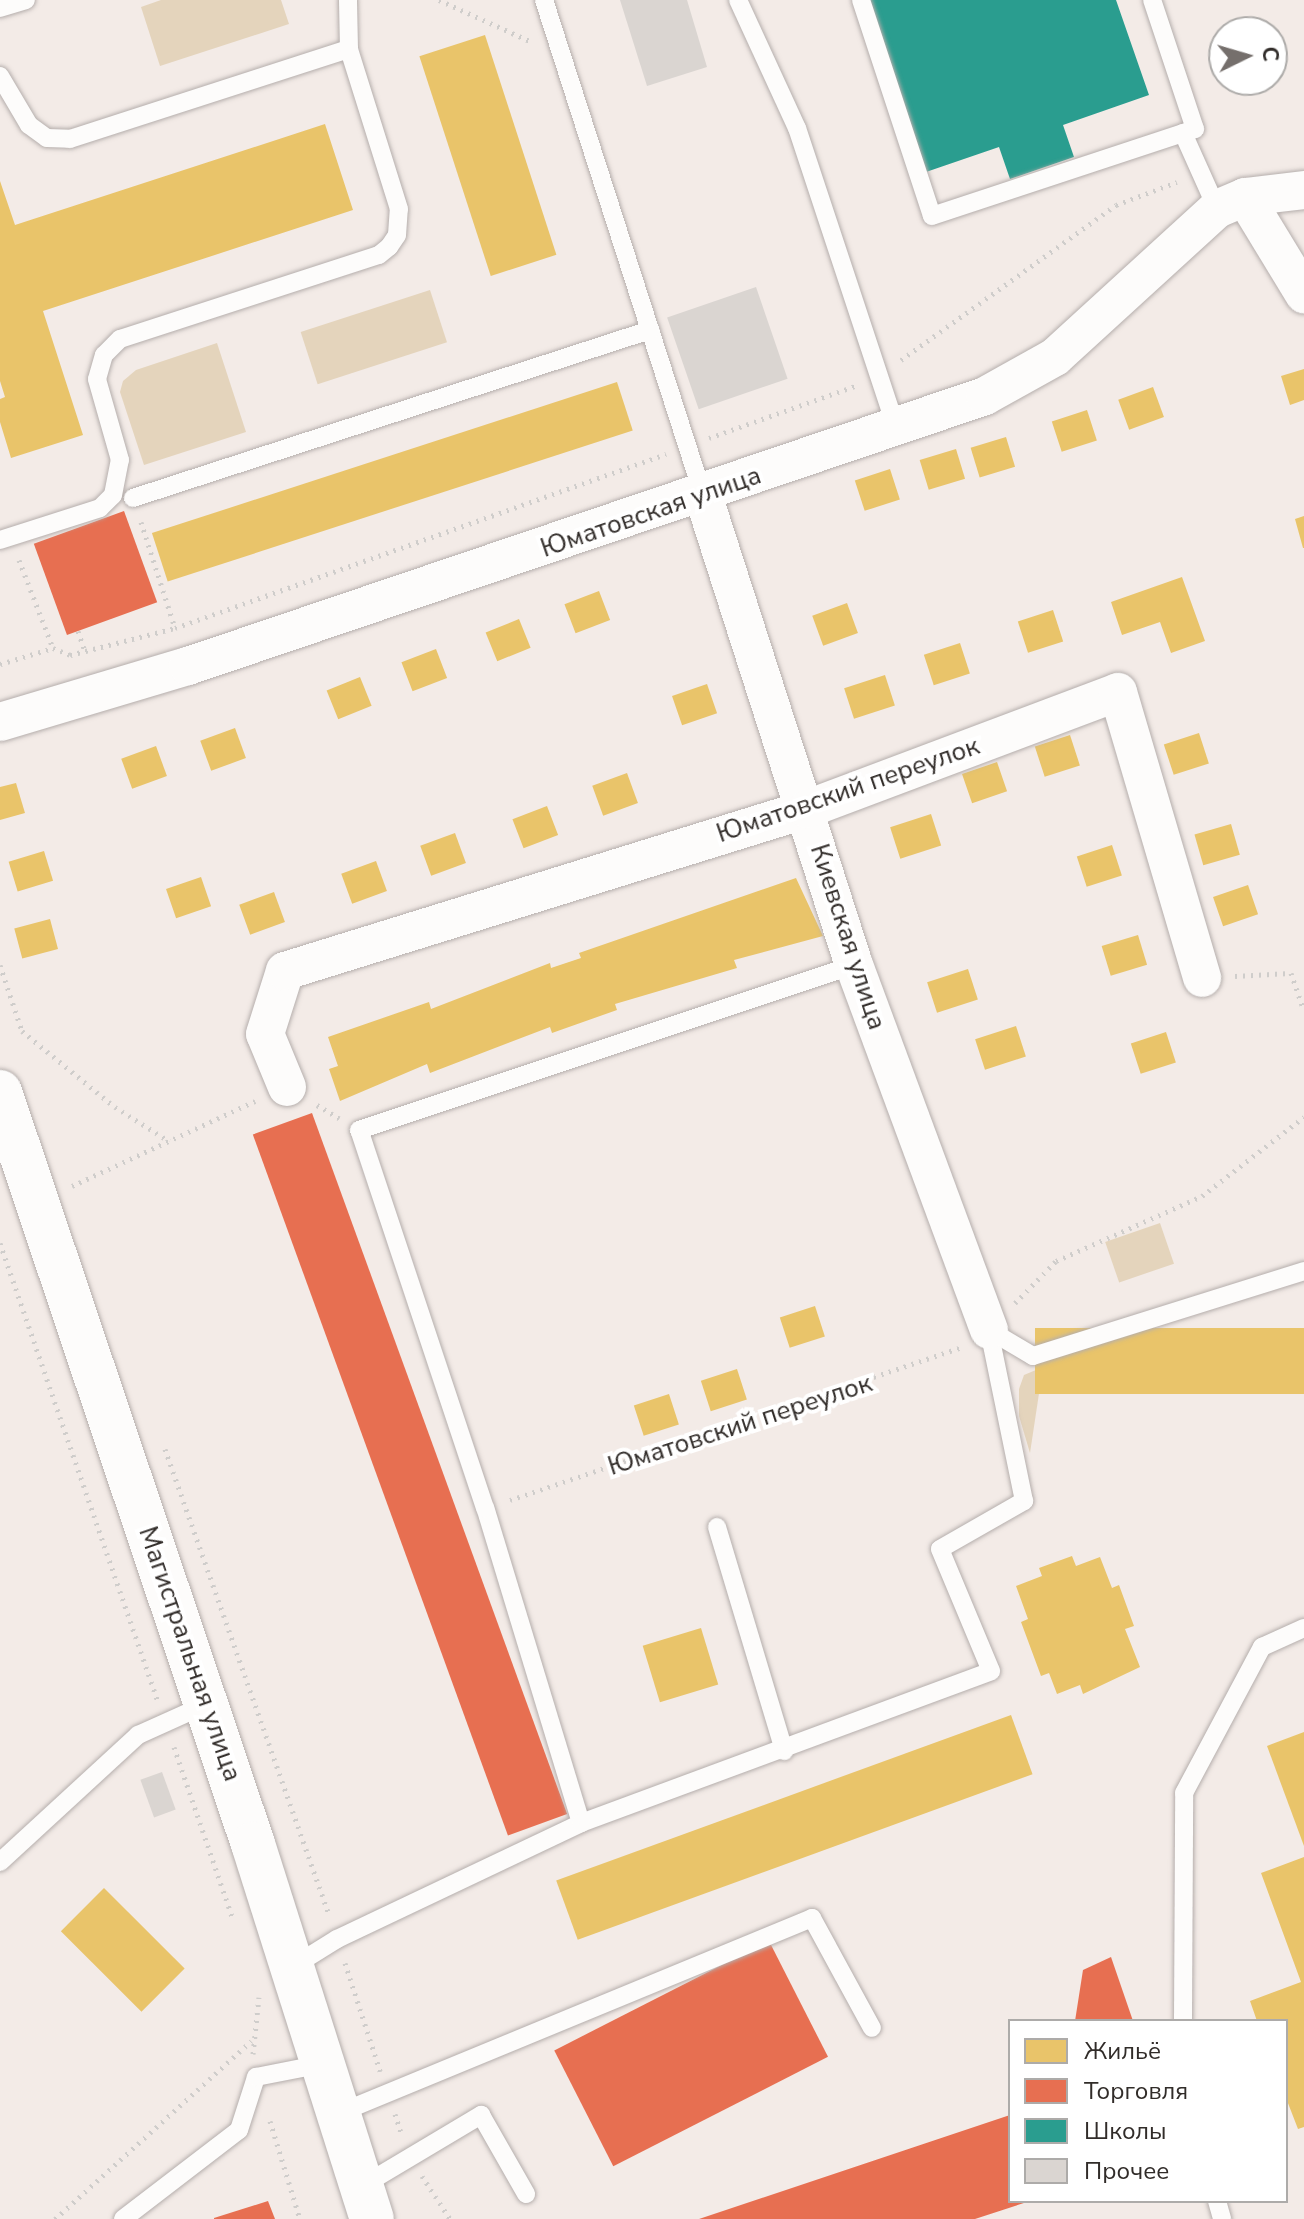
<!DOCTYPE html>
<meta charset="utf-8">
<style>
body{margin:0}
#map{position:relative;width:1304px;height:2219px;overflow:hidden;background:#f3ebe7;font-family:"Nunito Sans",sans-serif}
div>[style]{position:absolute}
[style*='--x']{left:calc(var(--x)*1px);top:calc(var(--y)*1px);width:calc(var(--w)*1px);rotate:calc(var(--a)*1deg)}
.green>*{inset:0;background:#e4d4bc;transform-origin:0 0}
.homes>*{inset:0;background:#e9c46a;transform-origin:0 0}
.shops>*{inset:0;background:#e76f51;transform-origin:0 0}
.schools>*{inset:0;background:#2a9d8f}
.building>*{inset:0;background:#dad5d1;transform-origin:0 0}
.path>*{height:5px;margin-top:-2.5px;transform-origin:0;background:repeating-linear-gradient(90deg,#cfcdcb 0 2px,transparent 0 8px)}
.roads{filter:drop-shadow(0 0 2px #b5aeac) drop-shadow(0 0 2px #b5aeac)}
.service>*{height:18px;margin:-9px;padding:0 9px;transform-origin:9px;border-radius:9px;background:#fdfcfb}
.minor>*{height:38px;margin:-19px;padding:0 19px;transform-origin:19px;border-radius:19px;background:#fdfcfb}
.tertiary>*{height:44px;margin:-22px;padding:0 22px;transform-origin:22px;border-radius:22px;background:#fdfcfb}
span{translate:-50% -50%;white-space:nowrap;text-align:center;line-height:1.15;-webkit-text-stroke:8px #fff;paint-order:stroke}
.street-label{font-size:26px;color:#312c29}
.legend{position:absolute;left:1008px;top:2019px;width:280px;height:184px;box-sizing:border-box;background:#fff;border:2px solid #adaba9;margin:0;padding:10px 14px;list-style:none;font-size:24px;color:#312c29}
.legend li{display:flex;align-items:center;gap:16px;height:40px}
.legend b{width:40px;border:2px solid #adaba9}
.north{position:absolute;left:1208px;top:16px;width:80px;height:80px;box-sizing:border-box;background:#fff;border:2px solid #adaba9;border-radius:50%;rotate:85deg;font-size:22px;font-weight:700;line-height:32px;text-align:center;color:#312c29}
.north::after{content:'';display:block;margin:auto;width:28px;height:36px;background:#756f6c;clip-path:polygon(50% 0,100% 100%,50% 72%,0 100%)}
</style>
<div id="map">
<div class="green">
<div style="clip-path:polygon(161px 0,281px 0,289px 24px,160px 66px,141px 7px)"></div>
<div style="left:430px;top:290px;width:55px;height:136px;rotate:72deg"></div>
<div style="clip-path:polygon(217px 343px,246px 432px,144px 465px,120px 392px,123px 381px,136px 370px)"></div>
<div style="left:1160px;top:1223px;width:43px;height:58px;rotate:71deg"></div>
<div style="clip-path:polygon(1043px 1367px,1030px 1453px,1019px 1416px,1019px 1389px,1024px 1375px)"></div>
</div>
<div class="homes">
<div style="left:485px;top:35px;width:231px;height:69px;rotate:72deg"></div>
<div style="clip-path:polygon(325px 124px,353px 210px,43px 311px,83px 435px,11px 458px,0 422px,0 399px,5px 397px,0 381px,0 181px,15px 225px)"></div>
<div style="clip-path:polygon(1304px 369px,1304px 400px,1290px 405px,1281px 376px)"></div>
<div style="left:617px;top:382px;width:51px;height:489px;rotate:72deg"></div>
<div style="left:1153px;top:387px;width:32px;height:37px;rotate:70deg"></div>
<div style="left:1087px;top:410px;width:32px;height:37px;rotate:72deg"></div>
<div style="left:1006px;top:437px;width:31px;height:37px;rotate:73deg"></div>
<div style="left:956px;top:449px;width:31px;height:38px;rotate:73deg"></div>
<div style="left:890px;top:469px;width:32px;height:37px;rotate:72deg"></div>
<div style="clip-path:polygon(1304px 516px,1304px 548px,1303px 548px,1295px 519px)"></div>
<div style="clip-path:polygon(1182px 577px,1205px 641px,1171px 653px,1160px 622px,1122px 635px,1111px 602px)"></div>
<div style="left:599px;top:591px;width:31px;height:37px;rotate:69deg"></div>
<div style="left:847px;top:603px;width:32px;height:37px;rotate:70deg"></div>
<div style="left:1053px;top:610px;width:33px;height:37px;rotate:72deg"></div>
<div style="left:519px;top:619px;width:31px;height:36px;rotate:68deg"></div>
<div style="left:960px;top:643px;width:32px;height:38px;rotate:72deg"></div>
<div style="left:436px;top:649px;width:31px;height:37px;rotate:69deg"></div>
<div style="left:885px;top:675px;width:32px;height:43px;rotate:72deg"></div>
<div style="left:360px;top:677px;width:31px;height:36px;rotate:68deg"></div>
<div style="left:707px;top:684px;width:31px;height:37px;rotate:71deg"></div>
<div style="left:235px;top:728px;width:32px;height:37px;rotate:70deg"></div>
<div style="left:1199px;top:733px;width:32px;height:37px;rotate:72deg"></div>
<div style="left:1070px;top:735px;width:32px;height:37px;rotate:72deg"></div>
<div style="left:156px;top:746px;width:32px;height:37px;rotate:70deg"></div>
<div style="left:997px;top:762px;width:31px;height:37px;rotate:71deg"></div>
<div style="left:627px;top:773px;width:32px;height:37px;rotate:70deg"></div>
<div style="clip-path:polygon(16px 783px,25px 813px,0 820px,0 787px)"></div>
<div style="left:547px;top:806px;width:31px;height:37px;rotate:69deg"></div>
<div style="left:931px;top:814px;width:33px;height:43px;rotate:72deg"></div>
<div style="left:1231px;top:824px;width:32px;height:38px;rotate:74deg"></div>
<div style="left:455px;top:833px;width:32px;height:37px;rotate:70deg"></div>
<div style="left:1112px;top:845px;width:32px;height:37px;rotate:72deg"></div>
<div style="left:44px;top:851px;width:31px;height:37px;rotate:73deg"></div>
<div style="left:376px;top:861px;width:32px;height:37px;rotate:70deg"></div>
<div style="left:201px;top:877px;width:31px;height:37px;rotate:71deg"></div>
<div style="clip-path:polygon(796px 878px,823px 936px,734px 960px,737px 968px,615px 1004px,617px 1010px,552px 1033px,550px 1027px,430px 1073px,427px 1064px,340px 1101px,329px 1069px,338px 1066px,328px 1037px,429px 1002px,431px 1009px,550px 963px,551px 968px,581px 958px,579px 953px)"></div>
<div style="left:1248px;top:885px;width:31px;height:37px;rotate:71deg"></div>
<div style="left:274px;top:892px;width:32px;height:37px;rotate:70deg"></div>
<div style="left:50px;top:919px;width:31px;height:37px;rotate:75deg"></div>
<div style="left:1138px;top:935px;width:31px;height:38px;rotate:73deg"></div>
<div style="left:968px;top:969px;width:32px;height:43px;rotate:72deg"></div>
<div style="left:1016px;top:1026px;width:32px;height:43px;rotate:72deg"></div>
<div style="left:1166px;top:1032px;width:32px;height:37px;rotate:72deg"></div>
<div style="left:815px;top:1306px;width:32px;height:37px;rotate:72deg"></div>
<div style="left:1304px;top:1328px;width:66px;height:269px;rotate:90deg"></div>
<div style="left:737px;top:1369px;width:32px;height:38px;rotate:72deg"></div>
<div style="left:669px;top:1394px;width:32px;height:37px;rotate:72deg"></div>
<div style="clip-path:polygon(1072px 1556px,1076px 1566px,1100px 1557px,1112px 1588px,1119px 1585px,1134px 1626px,1125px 1629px,1140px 1667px,1083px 1694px,1080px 1685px,1057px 1694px,1049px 1673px,1041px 1676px,1021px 1622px,1028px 1619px,1016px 1586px,1042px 1576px,1039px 1568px)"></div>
<div style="left:701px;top:1628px;width:59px;height:61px;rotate:73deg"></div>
<div style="left:1011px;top:1715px;width:63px;height:484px;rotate:70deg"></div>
<div style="clip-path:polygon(1304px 1732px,1304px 1846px,1267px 1746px)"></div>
<div style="clip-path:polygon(1304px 1857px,1304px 2127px,1298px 2129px,1286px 2098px,1286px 2021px,1257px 2021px,1250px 2001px,1301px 1982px,1261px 1873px)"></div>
<div style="left:104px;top:1888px;width:114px;height:61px;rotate:45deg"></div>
</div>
<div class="shops">
<div style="left:124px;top:511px;width:97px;height:96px;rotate:70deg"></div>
<div style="left:312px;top:1113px;width:746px;height:63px;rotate:70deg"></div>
<div style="left:769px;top:1941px;width:130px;height:241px;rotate:63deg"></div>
<div style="clip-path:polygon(1111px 1957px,1133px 2021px,1075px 2021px,1083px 1970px)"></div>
<div style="clip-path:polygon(1010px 2115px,1010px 2201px,1027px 2202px,975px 2219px,699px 2219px)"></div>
<div style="clip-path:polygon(268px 2201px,275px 2219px,214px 2219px,214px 2218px)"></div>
</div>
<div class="schools">
<div style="clip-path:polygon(866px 0,1116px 0,1149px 95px,1063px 125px,1074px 157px,1010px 179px,999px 147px,926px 172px)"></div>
</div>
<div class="building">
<div style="clip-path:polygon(620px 0,687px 0,707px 67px,647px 86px)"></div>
<div style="left:756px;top:287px;width:97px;height:94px;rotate:71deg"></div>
<div style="left:162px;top:1772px;width:40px;height:23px;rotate:70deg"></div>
</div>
<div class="path">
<div style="--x:439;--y:0;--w:100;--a:24.3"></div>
<div style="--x:901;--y:360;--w:265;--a:-35.8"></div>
<div style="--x:1116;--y:205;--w:65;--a:-20.7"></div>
<div style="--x:709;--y:438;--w:158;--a:-19.6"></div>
<div style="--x:141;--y:522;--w:111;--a:72.2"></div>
<div style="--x:19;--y:560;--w:94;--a:68.9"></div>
<div style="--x:78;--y:631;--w:21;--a:71"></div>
<div style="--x:0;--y:664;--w:55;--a:-16.8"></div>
<div style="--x:53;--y:648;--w:18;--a:22"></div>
<div style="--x:70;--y:655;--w:108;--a:-14.4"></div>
<div style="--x:175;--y:628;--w:521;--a:-19.51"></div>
<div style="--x:0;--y:965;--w:70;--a:71.6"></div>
<div style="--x:22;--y:1031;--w:120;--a:39.3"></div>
<div style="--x:115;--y:1107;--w:64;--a:32.2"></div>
<div style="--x:1235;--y:976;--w:56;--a:-3.1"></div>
<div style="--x:1291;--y:973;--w:39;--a:71"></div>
<div style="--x:317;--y:1105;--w:26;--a:31"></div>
<div style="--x:72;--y:1186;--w:202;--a:-24.9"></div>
<div style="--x:0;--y:1243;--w:483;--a:71"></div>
<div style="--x:1015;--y:1303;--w:59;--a:-45.7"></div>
<div style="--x:1056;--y:1261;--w:160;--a:-24"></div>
<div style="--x:1202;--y:1196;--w:129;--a:-37.8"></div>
<div style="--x:165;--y:1449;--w:494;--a:70.6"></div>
<div style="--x:510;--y:1500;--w:477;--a:-18.7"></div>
<div style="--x:174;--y:1747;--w:182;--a:71.1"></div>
<div style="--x:345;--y:1963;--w:114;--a:72"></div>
<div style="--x:253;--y:2054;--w:57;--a:-84"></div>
<div style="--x:395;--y:2114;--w:22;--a:72"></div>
<div style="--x:270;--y:2121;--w:102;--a:73"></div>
<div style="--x:422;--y:2176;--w:51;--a:56.9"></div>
<div style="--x:55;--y:2219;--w:265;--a:-42.2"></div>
</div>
<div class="roads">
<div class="service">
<div style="--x:544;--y:0;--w:520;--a:72.19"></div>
<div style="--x:738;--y:0;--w:141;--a:65.3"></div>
<div style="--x:797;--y:128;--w:315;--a:71.7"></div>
<div style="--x:861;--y:0;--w:227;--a:71.8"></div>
<div style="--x:932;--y:216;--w:277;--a:-18.3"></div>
<div style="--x:1195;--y:129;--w:136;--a:-108.4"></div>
<div style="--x:0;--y:8;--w:27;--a:-17"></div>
<div style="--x:0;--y:76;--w:57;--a:59.4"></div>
<div style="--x:29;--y:125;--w:22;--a:36"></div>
<div style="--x:47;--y:138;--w:23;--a:2"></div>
<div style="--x:70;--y:139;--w:293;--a:-17.9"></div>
<div style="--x:1183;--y:133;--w:83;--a:65.9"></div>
<div style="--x:133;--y:498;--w:544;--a:-18"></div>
<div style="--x:0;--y:540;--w:105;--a:-17.7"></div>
<div style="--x:100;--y:508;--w:18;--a:-45"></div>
<div style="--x:113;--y:495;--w:36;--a:-79"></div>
<div style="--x:120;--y:460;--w:84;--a:-105.9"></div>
<div style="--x:97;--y:379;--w:25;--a:-74"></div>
<div style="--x:104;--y:355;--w:23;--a:-45"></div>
<div style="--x:120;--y:339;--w:272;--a:-18"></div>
<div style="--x:379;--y:255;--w:13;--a:-39"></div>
<div style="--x:389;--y:247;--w:14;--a:-56"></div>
<div style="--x:397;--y:235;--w:26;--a:-86"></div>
<div style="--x:399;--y:209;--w:168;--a:-107.4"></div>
<div style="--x:349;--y:49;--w:49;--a:-91.2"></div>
<div style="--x:989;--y:1330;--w:51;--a:30.6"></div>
<div style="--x:1033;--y:1356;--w:284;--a:-17.4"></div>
<div style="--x:717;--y:1527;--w:234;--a:73.3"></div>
<div style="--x:581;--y:1823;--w:329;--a:-106.9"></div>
<div style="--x:485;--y:1508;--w:398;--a:-108.4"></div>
<div style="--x:359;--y:1130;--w:522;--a:-18.43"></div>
<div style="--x:0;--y:1862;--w:188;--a:-42.6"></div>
<div style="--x:138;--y:1735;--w:76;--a:-24.2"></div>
<div style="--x:292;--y:1967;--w:53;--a:-31.9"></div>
<div style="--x:337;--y:1939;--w:270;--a:-25.4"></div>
<div style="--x:581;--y:1823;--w:437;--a:-20.3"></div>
<div style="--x:991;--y:1671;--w:132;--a:-112.7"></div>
<div style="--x:940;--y:1549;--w:97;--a:-29.7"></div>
<div style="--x:1024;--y:1501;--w:175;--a:-101.6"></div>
<div style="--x:1183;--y:2021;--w:228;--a:-89.7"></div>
<div style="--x:1184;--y:1793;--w:166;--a:-61.9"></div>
<div style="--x:1262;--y:1647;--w:46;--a:-24.3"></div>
<div style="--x:337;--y:2114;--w:514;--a:-22.42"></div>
<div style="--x:812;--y:1918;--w:125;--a:61.4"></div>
<div style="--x:362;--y:2186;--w:139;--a:-30.8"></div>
<div style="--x:481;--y:2115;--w:91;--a:60.3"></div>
<div style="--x:1217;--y:2201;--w:19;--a:74"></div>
<div style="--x:123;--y:2219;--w:146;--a:-37.5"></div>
<div style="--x:239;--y:2130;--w:56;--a:-72.2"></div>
<div style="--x:256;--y:2077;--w:67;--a:-11.1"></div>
</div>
<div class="minor">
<div style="--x:1245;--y:197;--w:114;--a:58.7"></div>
<div style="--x:703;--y:495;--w:494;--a:72.2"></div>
<div style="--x:854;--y:965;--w:389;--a:69.7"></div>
<div style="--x:0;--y:722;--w:196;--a:-16.6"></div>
<div style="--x:188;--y:666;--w:841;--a:-18.71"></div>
<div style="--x:985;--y:396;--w:80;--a:-29.1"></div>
<div style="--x:1055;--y:357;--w:219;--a:-42.4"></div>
<div style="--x:1217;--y:209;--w:30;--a:-23"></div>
<div style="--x:1245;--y:197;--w:59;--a:-6.8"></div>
<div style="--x:287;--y:1087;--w:57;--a:-112.5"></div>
<div style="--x:265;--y:1034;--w:66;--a:-72.4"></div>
<div style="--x:285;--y:971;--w:547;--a:-17.24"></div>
<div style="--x:807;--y:809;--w:332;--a:-20.6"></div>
<div style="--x:1118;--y:692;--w:298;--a:73.6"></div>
</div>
<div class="tertiary">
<div style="--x:0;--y:1092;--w:793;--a:71.41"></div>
<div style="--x:253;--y:1844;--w:393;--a:72.4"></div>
</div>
</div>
<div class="street-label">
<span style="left:651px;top:512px;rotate:-19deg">Юматовская улица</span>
<span style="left:848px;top:790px;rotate:-19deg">Юматовский переулок</span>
<span style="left:848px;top:937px;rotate:72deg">Киевская улица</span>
<span style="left:740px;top:1425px;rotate:-18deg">Юматовский переулок</span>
<span style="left:190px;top:1654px;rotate:71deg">Магистральная улица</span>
</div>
<ul class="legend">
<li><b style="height:22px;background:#e9c46a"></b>Жильё</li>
<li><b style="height:22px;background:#e76f51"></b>Торговля</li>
<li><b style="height:22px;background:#2a9d8f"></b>Школы</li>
<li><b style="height:22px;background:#dad5d1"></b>Прочее</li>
</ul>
<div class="north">С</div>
</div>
